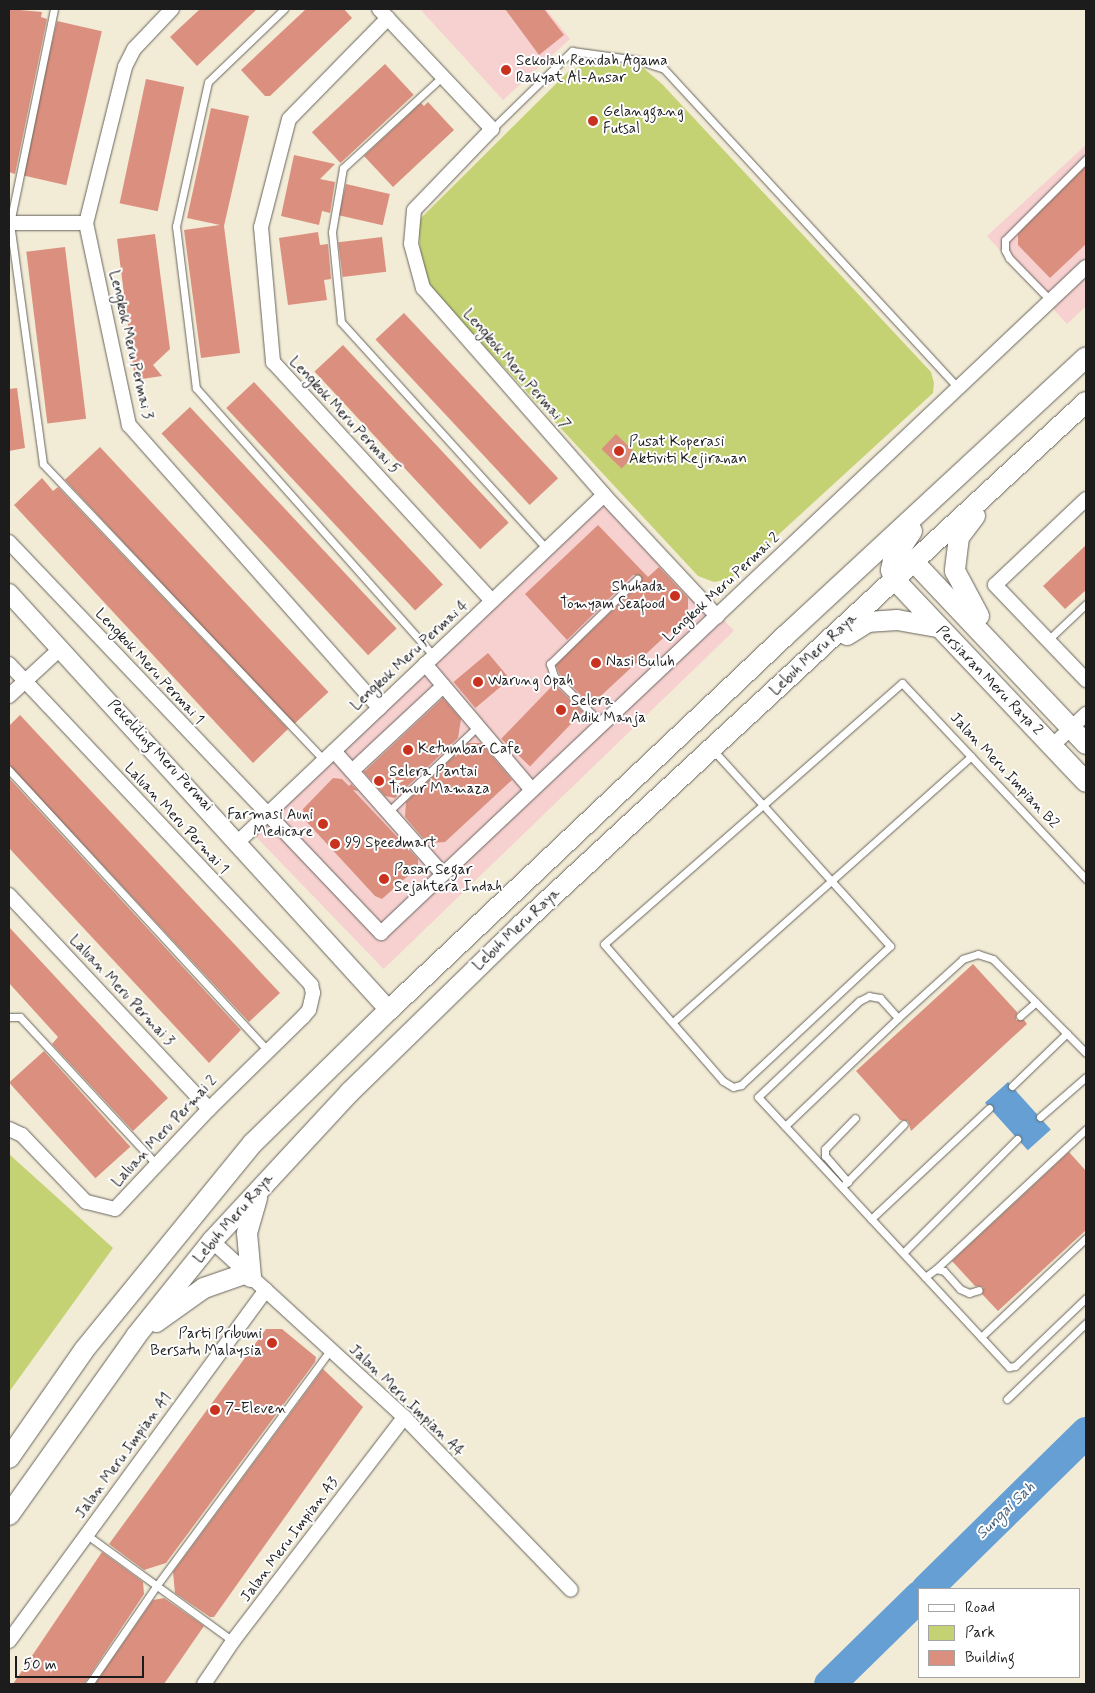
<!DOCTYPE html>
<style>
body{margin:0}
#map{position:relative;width:1095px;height:1693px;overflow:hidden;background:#f2ebd6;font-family:Mynerve,sans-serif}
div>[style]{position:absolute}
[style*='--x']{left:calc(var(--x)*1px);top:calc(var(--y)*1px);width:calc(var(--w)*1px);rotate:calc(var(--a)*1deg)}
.built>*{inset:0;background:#f7d0d0;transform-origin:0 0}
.green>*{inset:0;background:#c5d274}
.water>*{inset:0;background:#659fd4;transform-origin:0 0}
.river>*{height:31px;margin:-15.5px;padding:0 15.5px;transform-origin:15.5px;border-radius:15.5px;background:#659fd4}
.building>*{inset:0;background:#db907f;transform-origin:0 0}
.roads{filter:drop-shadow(0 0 1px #67645d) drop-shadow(0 0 1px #67645d)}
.service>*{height:7px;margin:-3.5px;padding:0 3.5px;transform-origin:3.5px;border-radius:3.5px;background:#fff}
.minor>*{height:14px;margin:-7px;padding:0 7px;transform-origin:7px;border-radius:7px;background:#fff}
.tertiary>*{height:18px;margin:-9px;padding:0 9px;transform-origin:9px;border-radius:9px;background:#fff}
.secondary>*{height:20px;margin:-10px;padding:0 10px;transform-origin:10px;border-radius:10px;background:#fff}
.dots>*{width:14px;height:14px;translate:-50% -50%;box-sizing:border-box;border:2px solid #fff;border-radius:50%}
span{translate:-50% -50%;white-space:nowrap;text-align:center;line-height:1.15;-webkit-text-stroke:4px #fff;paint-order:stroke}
.poi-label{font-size:15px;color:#1c1c1c}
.left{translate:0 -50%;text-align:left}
.right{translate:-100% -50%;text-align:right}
.street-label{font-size:15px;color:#1c1c1c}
.water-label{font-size:16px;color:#405e78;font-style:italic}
.frame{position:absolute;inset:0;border:10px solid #1c1c1c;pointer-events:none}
.legend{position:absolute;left:918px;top:1588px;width:162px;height:90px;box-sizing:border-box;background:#fff;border:1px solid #a4a4a4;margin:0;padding:6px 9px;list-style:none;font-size:15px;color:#1c1c1c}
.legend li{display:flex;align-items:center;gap:10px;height:25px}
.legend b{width:25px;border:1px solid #a4a4a4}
.scale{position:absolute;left:15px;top:1656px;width:129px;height:22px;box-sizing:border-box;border:2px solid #1c1c1c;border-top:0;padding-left:6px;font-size:15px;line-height:18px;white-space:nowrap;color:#1c1c1c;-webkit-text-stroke:4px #fff;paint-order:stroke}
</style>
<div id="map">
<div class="built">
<div style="clip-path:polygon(420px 9px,546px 9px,570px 39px,503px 100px)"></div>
<div style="clip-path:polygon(1086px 145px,1086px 306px,1067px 324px,987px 236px)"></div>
<div style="left:602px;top:494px;width:190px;height:487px;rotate:46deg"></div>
</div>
<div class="green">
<div style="clip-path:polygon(595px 61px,641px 66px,662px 84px,931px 372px,934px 383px,933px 393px,730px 579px,714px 582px,698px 576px,434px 292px,422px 268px,418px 221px,569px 71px)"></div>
<div style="clip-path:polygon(9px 1154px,113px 1248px,9px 1392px)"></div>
</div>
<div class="water">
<div style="left:1008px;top:1082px;width:64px;height:31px;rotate:48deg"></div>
</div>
<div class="river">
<div style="--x:926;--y:1589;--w:224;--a:-44.5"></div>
<div style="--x:829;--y:1684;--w:126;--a:-44.4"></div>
</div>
<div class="building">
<div style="clip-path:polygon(9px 9px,42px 12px,41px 17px,47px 19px,15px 174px,9px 172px)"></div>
<div style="clip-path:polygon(200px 9px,257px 9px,197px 66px,170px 37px)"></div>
<div style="clip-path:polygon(306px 9px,344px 9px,352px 18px,270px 96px,265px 96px,241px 70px)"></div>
<div style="clip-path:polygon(505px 9px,544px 9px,564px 35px,539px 55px)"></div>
<div style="left:57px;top:21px;width:46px;height:158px;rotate:13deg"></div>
<div style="left:385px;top:64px;width:42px;height:100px;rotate:47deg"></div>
<div style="left:146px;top:79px;width:39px;height:127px;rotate:12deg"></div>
<div style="clip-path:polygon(428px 102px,454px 130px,393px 187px,364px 156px,421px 103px,424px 106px)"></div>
<div style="clip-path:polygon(211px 108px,249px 116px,224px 226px,240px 353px,201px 358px,184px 230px,220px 225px,187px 218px)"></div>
<div style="clip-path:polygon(294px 155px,335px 164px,320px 179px,335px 182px,330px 213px,322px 211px,319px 225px,281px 216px)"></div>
<div style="clip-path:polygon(1086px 166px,1086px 244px,1050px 278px,1018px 245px,1018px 234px)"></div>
<div style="left:346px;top:184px;width:45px;height:32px;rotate:13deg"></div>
<div style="clip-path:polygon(318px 232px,320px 245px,328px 244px,331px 279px,324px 280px,327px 300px,288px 305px,279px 238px)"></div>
<div style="clip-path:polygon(155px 234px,170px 349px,153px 365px,162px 376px,135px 380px,117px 239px)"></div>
<div style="left:382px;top:237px;width:35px;height:44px;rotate:83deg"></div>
<div style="left:65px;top:247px;width:173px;height:39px;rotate:83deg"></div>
<div style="left:404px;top:313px;width:226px;height:39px;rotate:47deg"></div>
<div style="left:343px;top:345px;width:243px;height:39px;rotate:47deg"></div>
<div style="left:254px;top:382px;width:277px;height:38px;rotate:47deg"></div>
<div style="clip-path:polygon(17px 388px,25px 448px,9px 451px,9px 389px)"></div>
<div style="left:190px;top:407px;width:303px;height:39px;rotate:47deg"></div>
<div style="left:616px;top:434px;width:28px;height:21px;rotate:44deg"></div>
<div style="left:100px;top:447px;width:335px;height:48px;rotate:47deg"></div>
<div style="clip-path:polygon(42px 478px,53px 491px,58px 487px,288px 729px,253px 763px,14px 505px)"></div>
<div style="clip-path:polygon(598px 525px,648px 577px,659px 567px,688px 598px,688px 615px,591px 705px,559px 673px,556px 665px,641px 583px,641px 576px,633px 575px,567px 640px,525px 594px)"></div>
<div style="clip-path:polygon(1086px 545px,1086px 590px,1065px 609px,1043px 586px)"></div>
<div style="left:488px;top:653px;width:34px;height:45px;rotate:50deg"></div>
<div style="left:554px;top:684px;width:40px;height:76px;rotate:44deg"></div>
<div style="clip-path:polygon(443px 698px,461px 719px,458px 738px,395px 798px,385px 796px,364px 772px)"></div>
<div style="clip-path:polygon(20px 715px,280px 993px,249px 1022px,9px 765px,9px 726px)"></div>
<div style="clip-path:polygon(468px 743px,481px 743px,512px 780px,445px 842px,427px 843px,405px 817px,406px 802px)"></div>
<div style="clip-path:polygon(9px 778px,241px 1030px,209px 1063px,9px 848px)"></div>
<div style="clip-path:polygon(333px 778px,342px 779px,349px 786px,351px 784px,358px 791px,353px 790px,418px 859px,418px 867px,382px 899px,375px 896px,304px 819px,303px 809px)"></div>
<div style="clip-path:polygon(9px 927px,168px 1098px,133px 1131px,52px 1044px,58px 1037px,9px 983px)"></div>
<div style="clip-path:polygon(973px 964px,1017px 1012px,1016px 1020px,1024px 1020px,1027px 1024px,911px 1131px,908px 1121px,900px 1120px,856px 1071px)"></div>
<div style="left:44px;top:1051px;width:129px;height:47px;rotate:48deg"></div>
<div style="clip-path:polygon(1069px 1152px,1086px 1171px,1086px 1230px,998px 1311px,982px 1294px,983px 1287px,975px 1286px,952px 1261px)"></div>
<div style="clip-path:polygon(266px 1329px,282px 1329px,316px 1357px,315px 1362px,166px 1563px,144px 1570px,109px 1544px)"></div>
<div style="clip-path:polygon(323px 1369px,363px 1407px,214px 1617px,210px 1617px,175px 1593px,173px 1572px)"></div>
<div style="clip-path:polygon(102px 1552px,143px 1582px,144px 1594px,84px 1684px,13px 1684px)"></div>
<div style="clip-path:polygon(164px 1598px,204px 1626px,164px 1684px,95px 1684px,153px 1600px)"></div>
</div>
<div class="roads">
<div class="service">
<div style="--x:54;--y:9;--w:218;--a:101.6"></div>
<div style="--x:10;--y:223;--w:243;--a:82.2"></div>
<div style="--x:43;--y:464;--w:408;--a:46.5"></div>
<div style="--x:284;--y:9;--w:105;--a:136.2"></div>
<div style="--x:208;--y:82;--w:148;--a:102.5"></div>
<div style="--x:176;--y:226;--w:163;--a:83"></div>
<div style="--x:196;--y:388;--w:358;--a:48.4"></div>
<div style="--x:443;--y:76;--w:136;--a:137.4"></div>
<div style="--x:343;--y:168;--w:65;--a:99.8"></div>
<div style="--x:332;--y:232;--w:90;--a:84.3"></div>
<div style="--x:341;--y:322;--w:307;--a:47.8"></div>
<div style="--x:492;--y:129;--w:112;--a:-44.3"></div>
<div style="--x:572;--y:51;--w:66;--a:7.9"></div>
<div style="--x:637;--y:60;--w:28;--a:18"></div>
<div style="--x:664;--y:69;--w:435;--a:47.3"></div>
<div style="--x:1051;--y:301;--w:60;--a:-134.3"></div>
<div style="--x:1009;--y:258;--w:9;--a:-117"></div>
<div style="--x:1005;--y:250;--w:10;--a:-90"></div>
<div style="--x:1005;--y:240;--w:115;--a:-45"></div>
<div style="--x:1048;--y:640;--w:52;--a:-43.5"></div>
<div style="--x:602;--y:724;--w:68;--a:-135"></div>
<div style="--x:554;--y:676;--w:13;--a:-108"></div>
<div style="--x:550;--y:664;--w:122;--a:-44.3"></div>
<div style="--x:713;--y:750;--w:74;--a:47.7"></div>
<div style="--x:763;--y:805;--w:190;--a:48"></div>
<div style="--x:890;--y:946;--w:204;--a:137"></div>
<div style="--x:741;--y:1085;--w:8;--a:166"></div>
<div style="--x:733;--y:1087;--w:12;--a:-149"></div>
<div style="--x:723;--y:1081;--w:181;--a:-131"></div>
<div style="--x:604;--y:944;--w:211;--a:-41.2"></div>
<div style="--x:763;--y:805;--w:185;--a:-41.3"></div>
<div style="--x:902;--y:683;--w:269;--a:46.8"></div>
<div style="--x:9;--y:770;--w:381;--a:47.3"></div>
<div style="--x:388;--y:812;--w:124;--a:-43.7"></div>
<div style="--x:1020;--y:1016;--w:21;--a:-41"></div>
<div style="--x:9;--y:1017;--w:11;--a:0"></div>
<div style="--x:20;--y:1017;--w:202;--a:47.2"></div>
<div style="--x:674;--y:1021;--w:398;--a:-41.7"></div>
<div style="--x:1086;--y:1053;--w:132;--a:-134.7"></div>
<div style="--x:993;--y:959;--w:16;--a:-162"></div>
<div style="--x:978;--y:954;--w:16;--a:162"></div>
<div style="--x:963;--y:959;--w:88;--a:137.8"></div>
<div style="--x:898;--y:1018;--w:27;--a:-132"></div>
<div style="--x:880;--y:998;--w:11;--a:-170"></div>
<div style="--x:869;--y:996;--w:11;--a:153"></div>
<div style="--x:859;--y:1001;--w:139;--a:136.5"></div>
<div style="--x:758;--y:1097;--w:369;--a:47.1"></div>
<div style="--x:1009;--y:1367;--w:6;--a:-9"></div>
<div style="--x:1015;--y:1366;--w:98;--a:-43.8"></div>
<div style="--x:1012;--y:1086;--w:76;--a:-43.9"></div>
<div style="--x:1040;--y:1117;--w:61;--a:-41"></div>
<div style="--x:785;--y:1126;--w:156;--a:-43.7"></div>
<div style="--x:848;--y:1182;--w:35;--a:-131"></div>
<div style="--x:825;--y:1156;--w:7;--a:-90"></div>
<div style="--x:825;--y:1149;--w:43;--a:-45.9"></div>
<div style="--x:842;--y:1187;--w:88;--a:-45.5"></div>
<div style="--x:871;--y:1219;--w:162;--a:-43.2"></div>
<div style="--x:904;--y:1252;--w:160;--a:-45"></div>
<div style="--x:936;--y:1269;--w:205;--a:-43"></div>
<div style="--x:925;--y:1277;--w:14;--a:-36"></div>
<div style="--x:936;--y:1269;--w:8;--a:14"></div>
<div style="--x:944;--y:1271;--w:24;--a:48"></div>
<div style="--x:960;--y:1289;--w:10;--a:24"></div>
<div style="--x:969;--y:1293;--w:10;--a:-17"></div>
<div style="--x:981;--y:1337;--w:144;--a:-43.3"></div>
<div style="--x:1007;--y:1399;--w:110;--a:-43.9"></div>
<div style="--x:87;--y:1535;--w:180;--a:36"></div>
<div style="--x:89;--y:1684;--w:120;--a:-55.5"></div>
<div style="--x:157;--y:1585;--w:292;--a:-53.6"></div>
</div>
<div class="minor">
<div style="--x:172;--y:9;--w:55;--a:133.5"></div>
<div style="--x:134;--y:49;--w:20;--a:117"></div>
<div style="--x:125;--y:67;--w:161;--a:104"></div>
<div style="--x:86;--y:223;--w:207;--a:78"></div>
<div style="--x:129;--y:425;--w:378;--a:48.5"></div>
<div style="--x:379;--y:9;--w:165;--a:46.7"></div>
<div style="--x:492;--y:129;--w:112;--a:133.9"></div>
<div style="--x:414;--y:210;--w:34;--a:95"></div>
<div style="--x:411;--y:244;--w:46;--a:74.7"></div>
<div style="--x:423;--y:288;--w:275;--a:48.8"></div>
<div style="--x:604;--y:495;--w:166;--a:47"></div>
<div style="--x:388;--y:18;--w:141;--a:134.4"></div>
<div style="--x:289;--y:119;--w:112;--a:104.5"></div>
<div style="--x:261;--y:227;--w:136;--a:84.9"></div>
<div style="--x:273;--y:362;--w:324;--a:47.5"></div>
<div style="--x:9;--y:223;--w:77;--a:0"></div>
<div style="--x:1086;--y:499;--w:125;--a:136.6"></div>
<div style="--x:995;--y:585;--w:132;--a:46.2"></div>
<div style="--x:9;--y:542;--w:540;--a:46.43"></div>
<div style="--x:381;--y:933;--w:970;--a:-43.37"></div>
<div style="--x:9;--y:664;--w:441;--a:46.7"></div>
<div style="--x:311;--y:985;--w:8;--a:76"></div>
<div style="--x:313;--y:993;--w:17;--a:103"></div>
<div style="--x:309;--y:1010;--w:9;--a:131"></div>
<div style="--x:303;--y:1017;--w:132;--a:135.6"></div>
<div style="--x:209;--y:1109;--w:137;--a:133.2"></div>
<div style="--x:115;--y:1209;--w:30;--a:-166"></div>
<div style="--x:86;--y:1202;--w:93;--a:-133.7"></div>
<div style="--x:22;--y:1135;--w:14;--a:-155"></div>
<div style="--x:425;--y:664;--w:165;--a:49.7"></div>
<div style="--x:9;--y:696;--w:69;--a:-42.7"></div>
<div style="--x:1052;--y:746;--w:47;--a:-43.3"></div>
<div style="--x:334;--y:751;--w:164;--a:48.5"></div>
<div style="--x:352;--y:771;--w:125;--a:-43"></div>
<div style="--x:239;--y:841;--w:503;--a:-43.47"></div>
<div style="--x:9;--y:895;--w:293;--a:46.9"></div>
<div style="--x:212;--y:1241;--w:260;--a:42.5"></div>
<div style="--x:404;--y:1417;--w:240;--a:46"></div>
<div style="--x:9;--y:1641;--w:435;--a:-53.8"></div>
<div style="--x:204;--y:1684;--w:52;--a:-56"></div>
<div style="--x:233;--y:1641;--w:282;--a:-52.6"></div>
</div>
<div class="tertiary">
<div style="--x:9;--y:593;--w:564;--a:47.66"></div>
</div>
<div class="secondary">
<div style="--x:975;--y:516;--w:26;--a:127"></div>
<div style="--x:959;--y:537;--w:34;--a:97"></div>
<div style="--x:955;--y:571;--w:51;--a:61.9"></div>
<div style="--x:912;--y:531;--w:35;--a:123"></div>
<div style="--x:893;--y:560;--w:10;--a:101"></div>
<div style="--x:891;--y:570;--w:9;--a:72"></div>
<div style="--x:894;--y:579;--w:279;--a:46.6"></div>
<div style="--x:913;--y:561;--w:252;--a:46.6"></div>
<div style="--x:847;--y:635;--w:25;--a:-32"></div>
<div style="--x:868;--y:622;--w:29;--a:-4"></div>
<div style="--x:897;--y:620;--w:42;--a:9.7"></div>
<div style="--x:251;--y:1277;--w:44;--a:-95.2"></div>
<div style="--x:247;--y:1233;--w:37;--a:-74"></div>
<div style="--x:156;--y:1322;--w:59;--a:-35.3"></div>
<div style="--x:204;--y:1288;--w:46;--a:-19.2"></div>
<div style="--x:9;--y:1458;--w:131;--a:-55.2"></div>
<div style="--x:84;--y:1350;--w:267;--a:-50.8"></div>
<div style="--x:253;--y:1143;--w:190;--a:-44.4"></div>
<div style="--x:389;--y:1010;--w:545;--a:-43.36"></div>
<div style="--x:785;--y:636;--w:410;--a:-42.8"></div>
<div style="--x:9;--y:1515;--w:219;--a:-54.6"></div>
<div style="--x:136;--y:1336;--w:122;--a:-51.3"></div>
<div style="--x:212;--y:1241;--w:203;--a:-47.2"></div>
<div style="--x:350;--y:1092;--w:239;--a:-44.3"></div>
<div style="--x:521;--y:925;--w:770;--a:-42.79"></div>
</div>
</div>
<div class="dots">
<div style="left:506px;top:70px;background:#c8321e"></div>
<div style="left:593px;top:121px;background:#c8321e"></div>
<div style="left:619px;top:451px;background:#c8321e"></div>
<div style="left:675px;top:596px;background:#c8321e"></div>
<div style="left:596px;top:663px;background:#c8321e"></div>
<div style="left:478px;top:682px;background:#c8321e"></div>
<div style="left:561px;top:710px;background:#c8321e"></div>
<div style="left:408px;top:750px;background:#c8321e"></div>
<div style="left:379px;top:781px;background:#c8321e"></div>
<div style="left:323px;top:824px;background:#c8321e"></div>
<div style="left:335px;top:844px;background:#c8321e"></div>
<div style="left:384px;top:879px;background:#c8321e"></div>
<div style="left:272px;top:1343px;background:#c8321e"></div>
<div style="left:215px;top:1410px;background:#c8321e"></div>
</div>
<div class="poi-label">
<span class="left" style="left:516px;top:70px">Sekolah Rendah Agama<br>Rakyat Al-Ansar</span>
<span class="left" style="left:603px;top:121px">Gelanggang<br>Futsal</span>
<span class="left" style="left:629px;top:451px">Pusat Koperasi<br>Aktiviti Kejiranan</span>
<span class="right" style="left:665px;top:596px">Shuhada<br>Tomyam Seafood</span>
<span class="left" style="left:606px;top:663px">Nasi Buluh</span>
<span class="left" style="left:488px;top:682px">Warung Opah</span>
<span class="left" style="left:571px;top:710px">Selera<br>Adik Manja</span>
<span class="left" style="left:418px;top:750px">Ketumbar Cafe</span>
<span class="left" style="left:389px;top:781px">Selera Pantai<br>Timur Mamaza</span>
<span class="right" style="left:313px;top:824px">Farmasi Auni<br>Medicare</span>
<span class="left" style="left:345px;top:844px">99 Speedmart</span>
<span class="left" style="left:394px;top:879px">Pasar Segar<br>Sejahtera Indah</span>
<span class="right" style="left:262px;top:1343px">Parti Pribumi<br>Bersatu Malaysia</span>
<span class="left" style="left:225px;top:1410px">7-Eleven</span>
</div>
<div class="street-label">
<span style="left:130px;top:345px;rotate:77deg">Lengkok Meru Permai 3</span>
<span style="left:516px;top:370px;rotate:49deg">Lengkok Meru Permai 7</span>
<span style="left:344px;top:416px;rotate:47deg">Lengkok Meru Permai 5</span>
<span style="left:722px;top:588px;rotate:-43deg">Lengkok Meru Permai 2</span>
<span style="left:814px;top:655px;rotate:-43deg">Lebuh Meru Raya</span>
<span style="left:410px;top:656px;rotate:-43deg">Lengkok Meru Permai 4</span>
<span style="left:149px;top:667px;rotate:47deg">Lengkok Meru Permai 1</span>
<span style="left:989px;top:681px;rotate:46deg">Persiaran Meru Raya 2</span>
<span style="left:160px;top:756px;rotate:47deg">Pekeliling Meru Permai</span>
<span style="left:1004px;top:771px;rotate:47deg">Jalan Meru Impian B2</span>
<span style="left:176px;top:819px;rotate:47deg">Laluan Meru Permai 1</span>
<span style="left:517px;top:930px;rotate:-43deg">Lebuh Meru Raya</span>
<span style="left:121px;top:991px;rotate:47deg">Laluan Meru Permai 3</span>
<span style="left:165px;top:1132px;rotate:-47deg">Laluan Meru Permai 2</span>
<span style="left:234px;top:1219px;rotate:-49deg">Lebuh Meru Raya</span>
<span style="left:406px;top:1401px;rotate:44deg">Jalan Meru Impian A4</span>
<span style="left:124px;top:1456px;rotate:-54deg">Jalan Meru Impian A1</span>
<span style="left:290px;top:1540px;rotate:-53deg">Jalan Meru Impian A3</span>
</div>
<div class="water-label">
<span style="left:1006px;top:1511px;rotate:-44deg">Sungai Sah</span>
</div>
<div class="frame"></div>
<ul class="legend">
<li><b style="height:6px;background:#fff"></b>Road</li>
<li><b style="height:14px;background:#c5d274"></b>Park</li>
<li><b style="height:14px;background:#db907f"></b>Building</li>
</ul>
<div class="scale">50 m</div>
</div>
